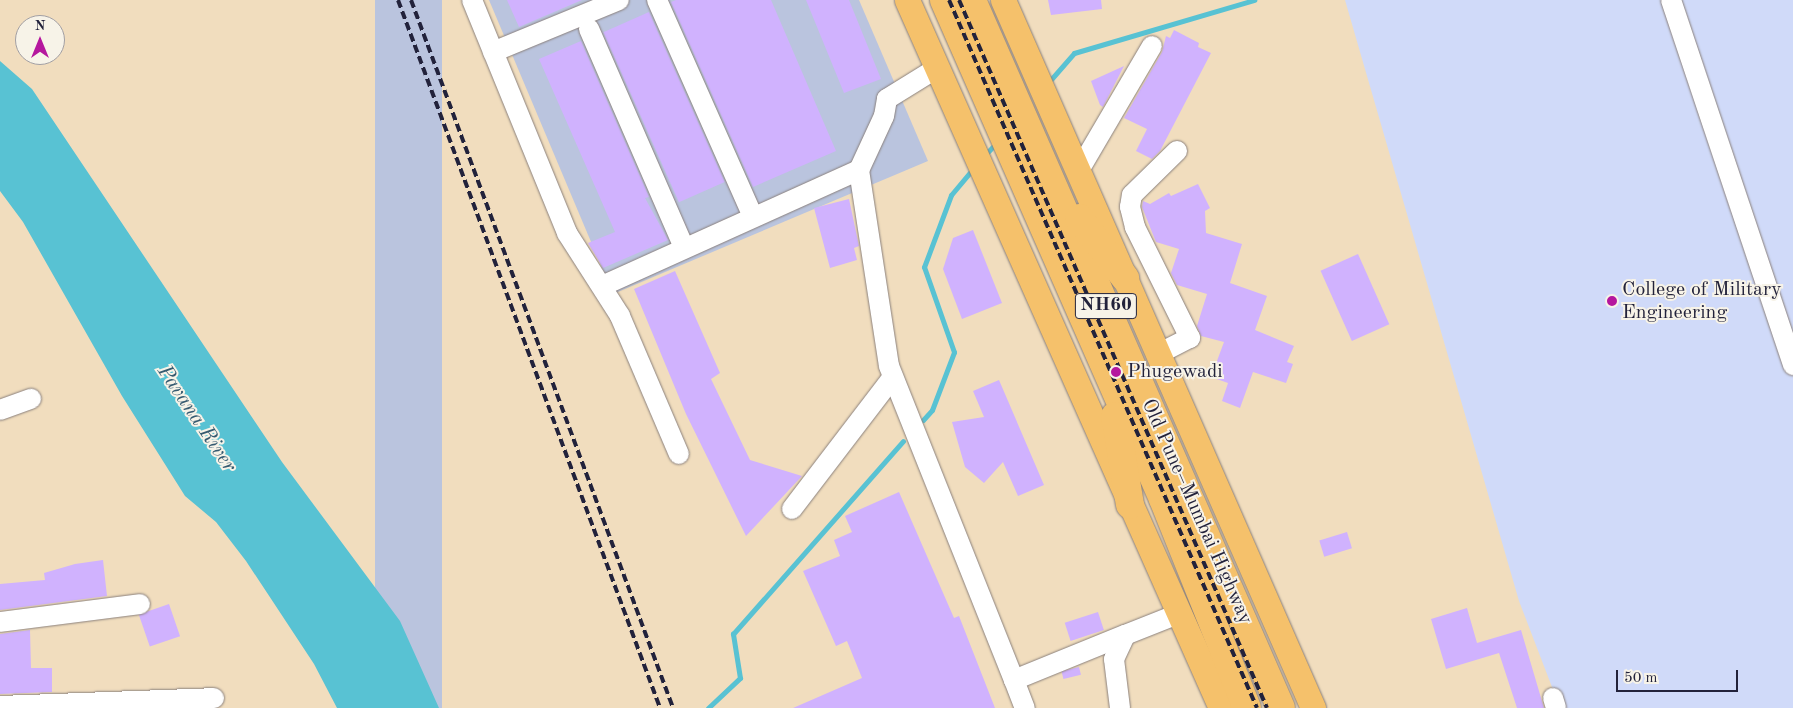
<!DOCTYPE html>
<meta charset="utf-8">
<style>
body{margin:0}
#map{position:relative;width:1793px;height:708px;overflow:hidden;background:#f1ddbe;font-family:"Old Standard TT",serif}
div>[style]{position:absolute}
[style*='--x']{left:calc(var(--x)*1px);top:calc(var(--y)*1px);width:calc(var(--w)*1px);rotate:calc(var(--a)*1deg)}
.built>*{inset:0;background:#d0daf9}
.industrial>*{inset:0;background:#bac4de;transform-origin:0 0}
.water>*{inset:0;background:#58c2d3}
.stream>*{height:5px;margin:-2.5px;padding:0 2.5px;transform-origin:2.5px;border-radius:2.5px;background:#58c2d3}
.building>*{inset:0;background:#d0b2fe;transform-origin:0 0}
.roads{filter:drop-shadow(0 0 1px #8a807c) drop-shadow(0 0 1px #8a807c)}
.minor>*{height:20px;margin:-10px;padding:0 10px;transform-origin:10px;border-radius:10px;background:#fff}
.major>*{height:25px;margin:-12.5px;padding:0 12.5px;transform-origin:12.5px;border-radius:12.5px;background:#f5c16b}
.highway>*{height:28px;margin:-14px;padding:0 14px;transform-origin:14px;border-radius:14px;background:#f5c16b}
.rail>*{height:4px;margin-top:-2px;transform-origin:0;background:repeating-linear-gradient(90deg,#22223b 0 8px,transparent 0 12px)}
.dots>*{width:14px;height:14px;translate:-50% -50%;box-sizing:border-box;border:2px solid #f7f3e8;border-radius:50%}
span{translate:-50% -50%;white-space:nowrap;text-align:center;line-height:1.15;-webkit-text-stroke:4px #f7f3e8;paint-order:stroke}
.shield-label span{padding:1px 4px;background:#f7f3e8;border:1px solid;border-radius:4px;-webkit-text-stroke-width:0}
.shield-label{font-size:19px;color:#22223b;font-weight:700}
.poi-label{font-size:20px;color:#22223b}
.left{translate:0 -50%;text-align:left}
.street-label{font-size:20px;color:#22223b}
.water-label{font-size:21px;color:#355a70;font-style:italic}
.north{position:absolute;left:15px;top:15px;width:50px;height:50px;box-sizing:border-box;background:#f7f3e8;border:1px solid #a29fa3;border-radius:50%;rotate:0deg;font-size:14px;font-weight:700;line-height:20px;text-align:center;color:#22223b}
.north::after{content:'';display:block;margin:auto;width:18px;height:22px;background:#b5179e;clip-path:polygon(50% 0,100% 100%,50% 72%,0 100%)}
.scale{position:absolute;left:1616px;top:670px;width:122px;height:22px;box-sizing:border-box;border:2px solid #22223b;border-top:0;padding-left:6px;font-size:15px;line-height:18px;white-space:nowrap;color:#22223b;-webkit-text-stroke:4px #f7f3e8;paint-order:stroke}
</style>
<div id="map">
<div class="built">
<div style="clip-path:polygon(1345px 0,1793px 0,1793px 708px,1560px 708px,1519px 601px)"></div>
</div>
<div class="industrial">
<div style="left:375px;top:0;width:67px;height:748px"></div>
<div style="clip-path:polygon(489px 0,859px 0,928px 161px,613px 294px)"></div>
</div>
<div class="water">
<div style="clip-path:polygon(0 61px,32px 89px,282px 462px,400px 621px,439px 708px,337px 708px,314px 664px,246px 561px,216px 522px,185px 496px,122px 396px,23px 222px,0 191px)"></div>
</div>
<div class="stream">
<div style="--x:1047;--y:84;--w:41;--a:-48.9"></div>
<div style="--x:1074;--y:53;--w:188;--a:-16.4"></div>
<div style="--x:984;--y:156;--w:19;--a:-47"></div>
<div style="--x:923;--y:420;--w:13;--a:-48"></div>
<div style="--x:932;--y:410;--w:62;--a:-69.2"></div>
<div style="--x:954;--y:352;--w:90;--a:-109.4"></div>
<div style="--x:924;--y:267;--w:77;--a:-69.4"></div>
<div style="--x:951;--y:195;--w:35;--a:-50"></div>
<div style="--x:708;--y:708;--w:44;--a:-43.2"></div>
<div style="--x:740;--y:678;--w:45;--a:-99"></div>
<div style="--x:733;--y:634;--w:257;--a:-48.6"></div>
</div>
<div class="building">
<div style="clip-path:polygon(507px 0,582px 0,519px 27px)"></div>
<div style="clip-path:polygon(676px 0,771px 0,836px 151px,753px 187px,671px 2px)"></div>
<div style="clip-path:polygon(806px 0,849px 0,881px 79px,844px 93px)"></div>
<div style="clip-path:polygon(1048px 0,1101px 0,1102px 9px,1051px 15px)"></div>
<div style="left:649px;top:12px;width:186px;height:50px;rotate:66deg"></div>
<div style="clip-path:polygon(1174px 30px,1199px 43px,1198px 47px,1211px 53px,1160px 151px,1152px 159px,1136px 151px,1147px 129px,1124px 118px,1162px 52px,1166px 36px,1170px 38px)"></div>
<div style="clip-path:polygon(581px 41px,649px 197px,645px 198px,668px 240px,603px 268px,588px 243px,615px 232px,539px 59px)"></div>
<div style="clip-path:polygon(1124px 66px,1103px 107px,1100px 105px,1091px 81px)"></div>
<div style="clip-path:polygon(1198px 184px,1210px 208px,1205px 211px,1206px 233px,1242px 244px,1230px 283px,1267px 296px,1255px 330px,1294px 346px,1287px 362px,1293px 364px,1286px 383px,1253px 372px,1240px 408px,1222px 401px,1228px 383px,1211px 377px,1224px 342px,1201px 336px,1197px 326px,1207px 294px,1177px 285px,1171px 273px,1179px 249px,1156px 242px,1142px 207px,1143px 201px,1150px 204px,1169px 193px,1171px 196px)"></div>
<div style="clip-path:polygon(849px 199px,859px 246px,854px 248px,857px 260px,830px 268px,814px 208px)"></div>
<div style="clip-path:polygon(973px 230px,1002px 303px,962px 319px,943px 269px,953px 238px)"></div>
<div style="left:1358px;top:254px;width:77px;height:41px;rotate:66deg"></div>
<div style="clip-path:polygon(675px 271px,720px 373px,711px 379px,750px 460px,802px 476px,746px 536px,686px 414px,634px 289px)"></div>
<div style="clip-path:polygon(999px 380px,1044px 485px,1018px 496px,1003px 462px,984px 483px,965px 467px,952px 422px,984px 417px,973px 391px)"></div>
<div style="clip-path:polygon(899px 492px,954px 618px,959px 616px,995px 708px,793px 708px,862px 678px,847px 641px,836px 646px,803px 571px,840px 556px,834px 540px,852px 532px,845px 516px)"></div>
<div style="left:1347px;top:532px;width:17px;height:29px;rotate:73deg"></div>
<div style="clip-path:polygon(103px 560px,107px 596px,0 610px,0 584px,45px 580px,44px 573px,75px 564px)"></div>
<div style="left:169px;top:604px;width:34px;height:32px;rotate:71deg"></div>
<div style="clip-path:polygon(1467px 608px,1477px 643px,1521px 630px,1544px 708px,1517px 708px,1499px 653px,1446px 669px,1431px 619px)"></div>
<div style="left:1098px;top:612px;width:19px;height:35px;rotate:72deg"></div>
<div style="clip-path:polygon(30px 630px,31px 668px,52px 668px,52px 692px,0 694px,0 634px)"></div>
<div style="left:1079px;top:667px;width:8px;height:18px;rotate:76deg"></div>
</div>
<div class="roads">
<div class="minor">
<div style="--x:472;--y:0;--w:252;--a:67.8"></div>
<div style="--x:567;--y:233;--w:98;--a:57.4"></div>
<div style="--x:620;--y:316;--w:150;--a:66.9"></div>
<div style="--x:657;--y:0;--w:237;--a:66.1"></div>
<div style="--x:1671;--y:0;--w:385;--a:71.5"></div>
<div style="--x:589;--y:29;--w:238;--a:66.5"></div>
<div style="--x:493;--y:52;--w:136;--a:-22.4"></div>
<div style="--x:937;--y:68;--w:59;--a:148.2"></div>
<div style="--x:887;--y:99;--w:17;--a:100"></div>
<div style="--x:884;--y:116;--w:60;--a:114.8"></div>
<div style="--x:859;--y:170;--w:198;--a:81.3"></div>
<div style="--x:889;--y:366;--w:338;--a:68.3"></div>
<div style="--x:1014;--y:680;--w:120;--a:-22.1"></div>
<div style="--x:1078;--y:172;--w:146;--a:-59.6"></div>
<div style="--x:602;--y:286;--w:282;--a:-24.3"></div>
<div style="--x:1158;--y:354;--w:36;--a:-27"></div>
<div style="--x:1190;--y:338;--w:124;--a:-116.4"></div>
<div style="--x:1135;--y:227;--w:21;--a:-104"></div>
<div style="--x:1130;--y:207;--w:12;--a:-81"></div>
<div style="--x:1132;--y:195;--w:63;--a:-44.4"></div>
<div style="--x:0;--y:410;--w:33;--a:-20"></div>
<div style="--x:792;--y:509;--w:166;--a:-52.6"></div>
<div style="--x:0;--y:622;--w:141;--a:-7.3"></div>
<div style="--x:1014;--y:680;--w:30;--a:69"></div>
<div style="--x:1553;--y:698;--w:10;--a:73"></div>
<div style="--x:0;--y:706;--w:214;--a:-2.1"></div>
<div style="--x:1120;--y:708;--w:49;--a:-97"></div>
<div style="--x:1114;--y:659;--w:26;--a:-65"></div>
<div style="--x:1125;--y:635;--w:57;--a:-21.6"></div>
</div>
<div class="major">
<div style="--x:907;--y:0;--w:775;--a:66.08"></div>
<div style="--x:1003;--y:0;--w:773;--a:66.35"></div>
</div>
<div class="highway">
<div style="--x:944;--y:0;--w:545;--a:66.3"></div>
<div style="--x:1163;--y:499;--w:225;--a:68.1"></div>
<div style="--x:972;--y:0;--w:772;--a:66.42"></div>
<div style="--x:1079;--y:218;--w:76;--a:52.5"></div>
<div style="--x:1115;--y:416;--w:90;--a:80.4"></div>
</div>
</div>
<div class="rail">
<div style="--x:398;--y:0;--w:755;--a:69.69"></div>
<div style="--x:411;--y:0;--w:755;--a:69.69"></div>
<div style="--x:949;--y:0;--w:772;--a:66.49"></div>
<div style="--x:959;--y:0;--w:772;--a:66.49"></div>
</div>
<div class="dots">
<div style="left:1612px;top:301px;background:#b5179e"></div>
<div style="left:1116px;top:372px;background:#b5179e"></div>
</div>
<div class="shield-label">
<span style="left:1106px;top:306px">NH60</span>
</div>
<div class="poi-label">
<span class="left" style="left:1622px;top:302px">College of Military<br>Engineering</span>
<span class="left" style="left:1127px;top:372px">Phugewadi</span>
</div>
<div class="street-label">
<span style="left:1196px;top:512px;rotate:66deg">Old Pune–Mumbai Highway</span>
</div>
<div class="water-label">
<span style="left:196px;top:419px;rotate:56deg">Pavana River</span>
</div>
<div class="north">N</div>
<div class="scale">50 m</div>
</div>
